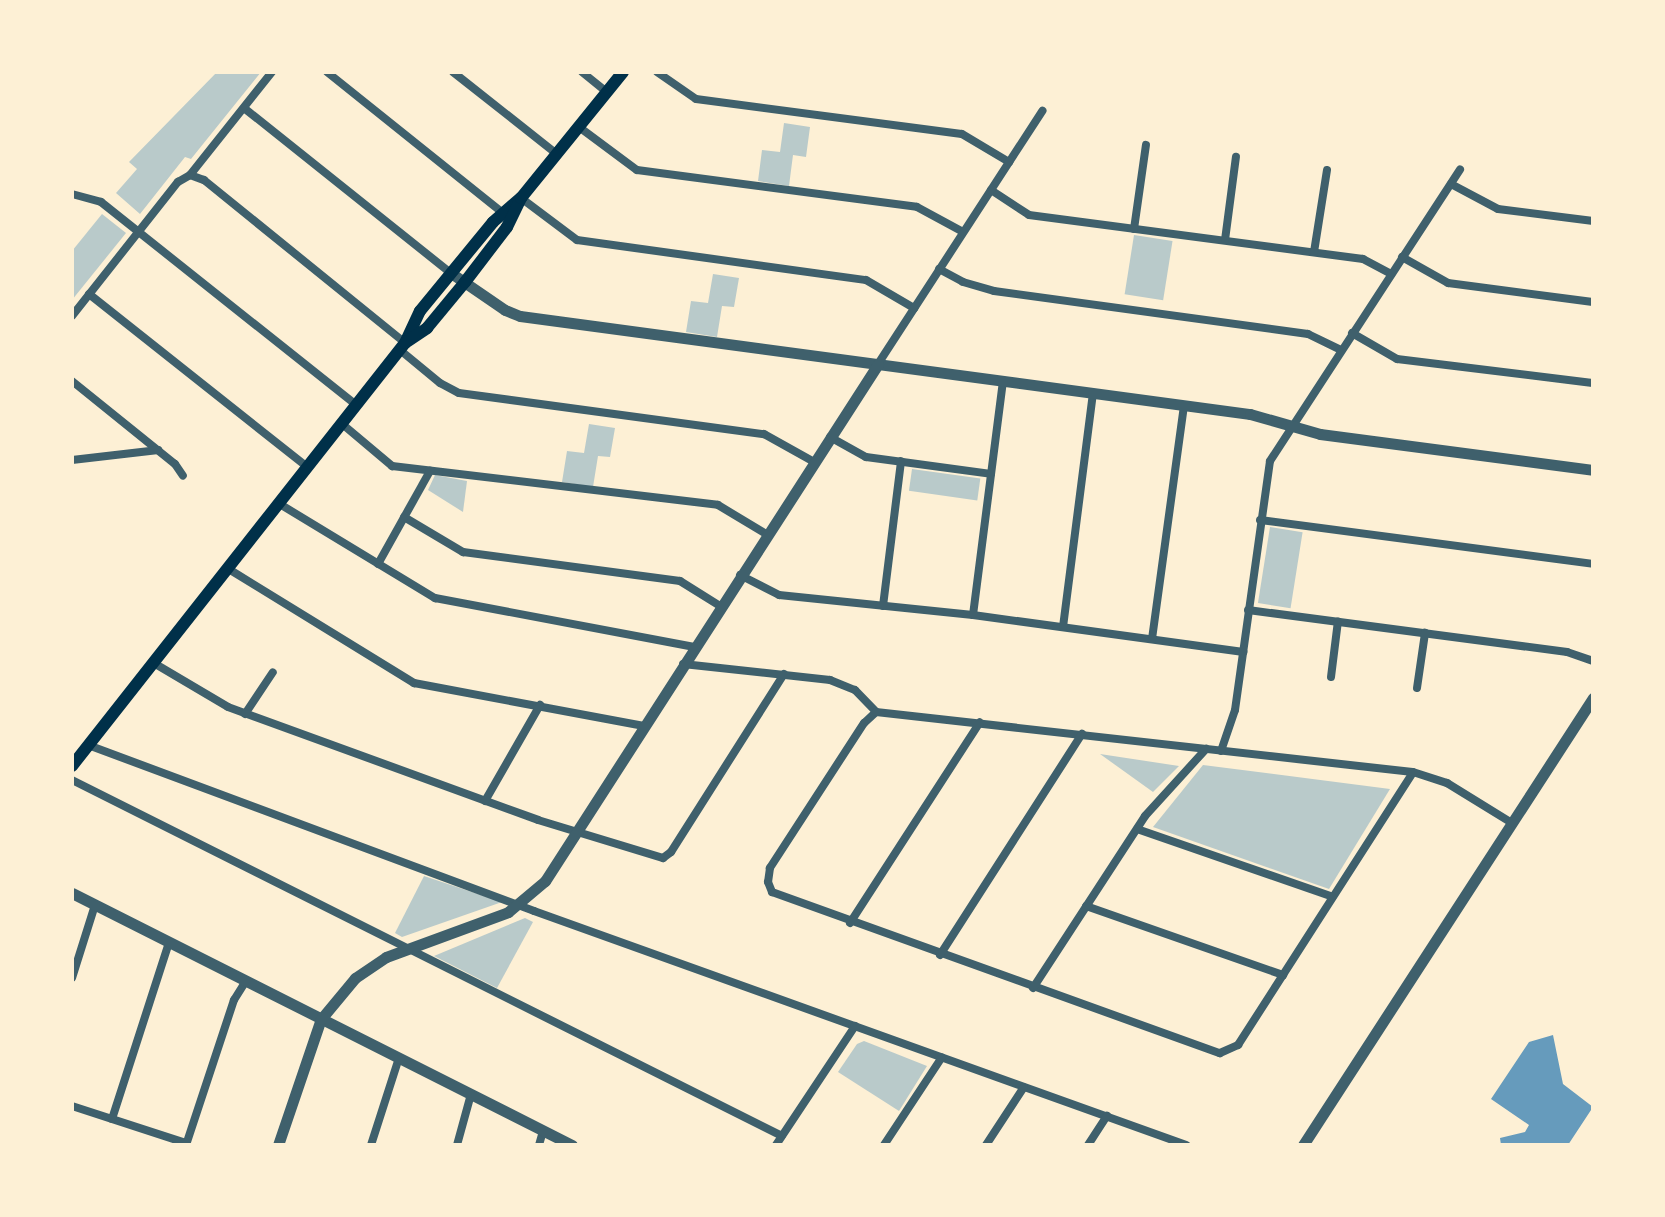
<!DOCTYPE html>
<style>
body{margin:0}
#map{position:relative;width:1665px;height:1217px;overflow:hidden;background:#fdf0d5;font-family:"Work Sans",sans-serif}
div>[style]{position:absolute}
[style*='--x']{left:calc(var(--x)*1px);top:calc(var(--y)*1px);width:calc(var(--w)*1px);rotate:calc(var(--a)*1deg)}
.green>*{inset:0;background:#b9caca;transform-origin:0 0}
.water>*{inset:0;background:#669bbc}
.minor>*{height:8px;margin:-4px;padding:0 4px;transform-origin:4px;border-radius:4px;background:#3f606c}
.tertiary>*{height:11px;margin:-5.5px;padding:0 5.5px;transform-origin:5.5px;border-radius:5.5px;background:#3f606c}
.secondary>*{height:12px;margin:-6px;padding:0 6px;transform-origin:6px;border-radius:6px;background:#003049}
span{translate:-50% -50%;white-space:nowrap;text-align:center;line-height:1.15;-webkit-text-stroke:7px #fdf0d5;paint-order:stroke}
.frame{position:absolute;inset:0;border:74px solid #fdf0d5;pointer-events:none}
</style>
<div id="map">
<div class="green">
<div style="clip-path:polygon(217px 72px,261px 72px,191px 159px,185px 157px,140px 214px,116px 193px,137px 169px,129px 162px)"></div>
<div style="clip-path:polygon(784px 123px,810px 127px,806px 157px,793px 155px,789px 186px,758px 181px,762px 150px,780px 152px)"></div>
<div style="clip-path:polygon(102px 214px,126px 233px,72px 300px,72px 251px)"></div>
<div style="left:1134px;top:235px;width:39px;height:60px;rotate:9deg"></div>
<div style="clip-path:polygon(713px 274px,739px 278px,734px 307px,722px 306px,717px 337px,686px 332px,691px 301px,708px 303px)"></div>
<div style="clip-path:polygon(589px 424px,615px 428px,610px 457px,598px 456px,593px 487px,562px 482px,567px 451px,584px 453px)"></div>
<div style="left:912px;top:469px;width:69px;height:22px;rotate:8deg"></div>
<div style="clip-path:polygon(435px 475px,467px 481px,463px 512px,428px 490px)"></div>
<div style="left:1270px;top:527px;width:33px;height:77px;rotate:9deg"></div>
<div style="clip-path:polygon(1100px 754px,1179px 766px,1153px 792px)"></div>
<div style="clip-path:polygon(1203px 765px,1390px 789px,1329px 889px,1153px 827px)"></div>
<div style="clip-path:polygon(424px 876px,502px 902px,402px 937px,395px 933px)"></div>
<div style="clip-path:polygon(525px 918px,533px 922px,497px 988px,434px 956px)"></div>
<div style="clip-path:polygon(864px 1041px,927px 1066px,899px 1111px,838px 1072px,857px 1044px)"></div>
</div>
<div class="water">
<div style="clip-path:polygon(1553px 1035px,1563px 1084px,1593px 1107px,1568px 1145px,1501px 1145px,1500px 1138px,1525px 1132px,1529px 1125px,1491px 1099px,1529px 1042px)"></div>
</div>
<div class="minor">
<div style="--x:327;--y:72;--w:224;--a:38.7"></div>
<div style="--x:453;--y:72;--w:132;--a:38.3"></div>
<div style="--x:582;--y:72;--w:32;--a:39"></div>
<div style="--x:657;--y:72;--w:47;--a:34.7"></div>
<div style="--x:696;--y:99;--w:268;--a:7.5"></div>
<div style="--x:962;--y:134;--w:55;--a:30.8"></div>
<div style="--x:244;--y:108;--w:265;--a:38.6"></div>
<div style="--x:579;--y:127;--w:72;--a:36.6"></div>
<div style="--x:637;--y:170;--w:282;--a:7.5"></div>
<div style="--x:917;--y:207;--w:52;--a:28.5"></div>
<div style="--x:190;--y:175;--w:15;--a:20"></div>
<div style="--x:204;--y:180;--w:259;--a:39"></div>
<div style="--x:1451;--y:184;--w:53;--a:28"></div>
<div style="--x:1498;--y:209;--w:96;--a:7.2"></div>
<div style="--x:991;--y:190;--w:45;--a:33.3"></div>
<div style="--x:1029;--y:215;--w:337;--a:7.5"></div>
<div style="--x:1363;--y:259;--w:32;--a:28"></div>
<div style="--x:72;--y:194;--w:30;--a:15"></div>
<div style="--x:101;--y:202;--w:326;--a:38.5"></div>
<div style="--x:521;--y:198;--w:70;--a:36.9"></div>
<div style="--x:577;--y:240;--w:292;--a:7.9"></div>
<div style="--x:866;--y:280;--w:56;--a:30.3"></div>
<div style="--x:1134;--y:229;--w:85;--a:-81.9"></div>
<div style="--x:1225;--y:240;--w:84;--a:-82.5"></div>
<div style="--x:1314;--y:252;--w:83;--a:-81"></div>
<div style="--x:1402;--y:257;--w:53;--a:29.5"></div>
<div style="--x:1448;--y:283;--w:146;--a:7.5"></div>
<div style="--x:939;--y:269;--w:27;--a:28"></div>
<div style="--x:963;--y:282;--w:32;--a:16"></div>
<div style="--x:994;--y:291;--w:317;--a:7.8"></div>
<div style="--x:1308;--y:334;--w:37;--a:26"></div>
<div style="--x:89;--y:294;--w:278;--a:38.4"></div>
<div style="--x:72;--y:316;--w:171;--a:-51.7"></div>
<div style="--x:178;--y:182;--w:14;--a:-30"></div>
<div style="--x:190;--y:175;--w:132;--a:-51.5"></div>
<div style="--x:1352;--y:333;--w:52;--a:30"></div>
<div style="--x:1397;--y:359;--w:197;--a:7"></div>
<div style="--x:400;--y:350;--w:52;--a:39.5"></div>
<div style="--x:440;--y:383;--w:21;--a:28"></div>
<div style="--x:459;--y:393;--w:308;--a:7.7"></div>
<div style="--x:764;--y:434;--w:57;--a:29.2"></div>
<div style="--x:878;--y:364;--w:302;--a:-57"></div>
<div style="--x:72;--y:381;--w:132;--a:38.9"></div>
<div style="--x:175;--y:464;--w:14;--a:56"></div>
<div style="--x:341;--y:423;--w:67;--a:40.1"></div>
<div style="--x:392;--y:466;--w:328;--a:6.8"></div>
<div style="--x:718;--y:505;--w:56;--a:31.1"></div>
<div style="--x:830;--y:437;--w:41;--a:29.1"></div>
<div style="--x:866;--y:457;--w:126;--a:7.7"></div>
<div style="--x:72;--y:460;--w:87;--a:-6.6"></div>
<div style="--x:278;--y:503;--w:184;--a:31.2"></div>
<div style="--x:435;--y:598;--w:264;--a:10.7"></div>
<div style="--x:404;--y:517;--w:69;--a:30.7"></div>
<div style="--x:463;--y:552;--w:219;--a:7.6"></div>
<div style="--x:680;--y:581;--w:47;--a:32"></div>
<div style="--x:1260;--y:520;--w:336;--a:7.5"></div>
<div style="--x:378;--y:564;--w:107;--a:-60.8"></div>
<div style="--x:227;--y:568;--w:220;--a:31.6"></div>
<div style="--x:414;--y:683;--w:234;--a:10.6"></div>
<div style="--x:740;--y:575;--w:44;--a:27.1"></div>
<div style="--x:779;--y:595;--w:195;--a:5.9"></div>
<div style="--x:973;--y:615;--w:273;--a:7.8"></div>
<div style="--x:883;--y:606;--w:146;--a:-82.9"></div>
<div style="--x:1248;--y:610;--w:322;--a:7.5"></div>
<div style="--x:1567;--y:652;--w:28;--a:19"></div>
<div style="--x:973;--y:615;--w:236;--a:-82.7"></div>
<div style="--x:1063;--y:627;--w:235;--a:-82.7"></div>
<div style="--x:1152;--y:639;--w:235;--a:-82.2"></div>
<div style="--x:152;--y:662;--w:88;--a:30.6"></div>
<div style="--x:228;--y:707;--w:330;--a:20"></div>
<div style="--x:538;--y:820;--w:131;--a:16.9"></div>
<div style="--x:663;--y:858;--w:10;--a:-37"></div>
<div style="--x:671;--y:852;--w:211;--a:-57.6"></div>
<div style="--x:683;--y:664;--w:148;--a:6.2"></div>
<div style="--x:830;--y:680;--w:27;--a:22"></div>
<div style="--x:855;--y:690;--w:30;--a:46"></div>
<div style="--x:1331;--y:677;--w:56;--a:-82.9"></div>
<div style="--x:1417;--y:688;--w:56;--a:-81.7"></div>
<div style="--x:876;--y:712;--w:16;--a:137"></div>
<div style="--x:864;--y:723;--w:173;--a:123"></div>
<div style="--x:770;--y:868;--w:14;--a:98"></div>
<div style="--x:768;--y:882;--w:11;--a:68"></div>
<div style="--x:772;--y:892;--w:476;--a:19.8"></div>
<div style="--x:1220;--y:1053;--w:20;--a:-24"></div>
<div style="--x:1238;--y:1045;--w:324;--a:-57.3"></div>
<div style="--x:876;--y:712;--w:540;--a:6.38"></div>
<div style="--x:1413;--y:772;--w:36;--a:18"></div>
<div style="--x:1447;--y:783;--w:76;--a:31.6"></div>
<div style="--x:245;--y:714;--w:50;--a:-56.3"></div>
<div style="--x:88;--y:745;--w:476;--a:20.4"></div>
<div style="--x:534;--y:911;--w:693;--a:19.74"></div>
<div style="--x:1221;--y:751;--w:43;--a:-71.1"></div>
<div style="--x:1235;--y:710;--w:251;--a:-82"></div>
<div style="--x:1270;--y:461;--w:348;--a:-56.9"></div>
<div style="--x:72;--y:780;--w:794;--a:26.63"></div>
<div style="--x:485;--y:801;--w:111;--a:-60.2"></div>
<div style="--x:1137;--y:829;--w:207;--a:19.1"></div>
<div style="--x:1086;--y:906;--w:209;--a:19.3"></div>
<div style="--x:850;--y:923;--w:239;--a:-57.1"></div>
<div style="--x:940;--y:955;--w:263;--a:-57.3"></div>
<div style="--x:72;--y:978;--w:77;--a:-72.5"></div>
<div style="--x:1033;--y:988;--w:205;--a:-56.9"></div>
<div style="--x:1145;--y:816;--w:91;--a:-47.7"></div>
<div style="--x:72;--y:1106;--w:120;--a:18"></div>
<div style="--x:112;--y:1119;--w:186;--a:-72.1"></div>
<div style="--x:186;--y:1145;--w:153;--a:-71.7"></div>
<div style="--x:234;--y:1000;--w:22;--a:-58"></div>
<div style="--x:371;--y:1145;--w:91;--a:-72.2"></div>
<div style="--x:457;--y:1145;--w:53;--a:-74.6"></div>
<div style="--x:539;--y:1145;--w:15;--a:-74"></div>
<div style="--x:776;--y:1145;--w:143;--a:-56.4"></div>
<div style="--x:884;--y:1145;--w:105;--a:-56.6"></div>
<div style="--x:986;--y:1145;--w:69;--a:-56.8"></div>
<div style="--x:1088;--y:1145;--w:35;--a:-57"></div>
</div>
<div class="tertiary">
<div style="--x:451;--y:273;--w:65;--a:34.4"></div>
<div style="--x:505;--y:310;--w:16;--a:22"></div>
<div style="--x:520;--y:316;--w:737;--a:7.65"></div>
<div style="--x:1250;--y:414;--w:73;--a:15.9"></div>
<div style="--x:1320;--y:434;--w:275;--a:7.5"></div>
<div style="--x:72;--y:893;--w:560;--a:26.75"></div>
<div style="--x:278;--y:1145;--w:133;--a:-71.2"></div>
<div style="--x:321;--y:1019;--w:53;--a:-50.3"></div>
<div style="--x:355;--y:978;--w:37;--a:-34"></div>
<div style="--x:386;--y:957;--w:130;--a:-20.2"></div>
<div style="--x:508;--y:912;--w:48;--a:-40"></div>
<div style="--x:545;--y:881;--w:615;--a:-57.21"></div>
<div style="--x:1303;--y:1145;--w:533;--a:-57.03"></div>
</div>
<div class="secondary">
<div style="--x:405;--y:343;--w:35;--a:-65"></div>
<div style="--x:420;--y:311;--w:115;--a:-50.6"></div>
<div style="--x:493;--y:222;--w:37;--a:-41"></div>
<div style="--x:72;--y:766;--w:538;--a:-51.79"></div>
<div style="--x:405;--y:343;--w:27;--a:-34"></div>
<div style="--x:427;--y:328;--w:60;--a:-50.4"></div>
<div style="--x:465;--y:282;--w:69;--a:-52.6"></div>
<div style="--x:507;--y:227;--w:32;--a:-64"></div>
<div style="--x:521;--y:198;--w:162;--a:-51"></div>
</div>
<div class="frame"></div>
</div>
